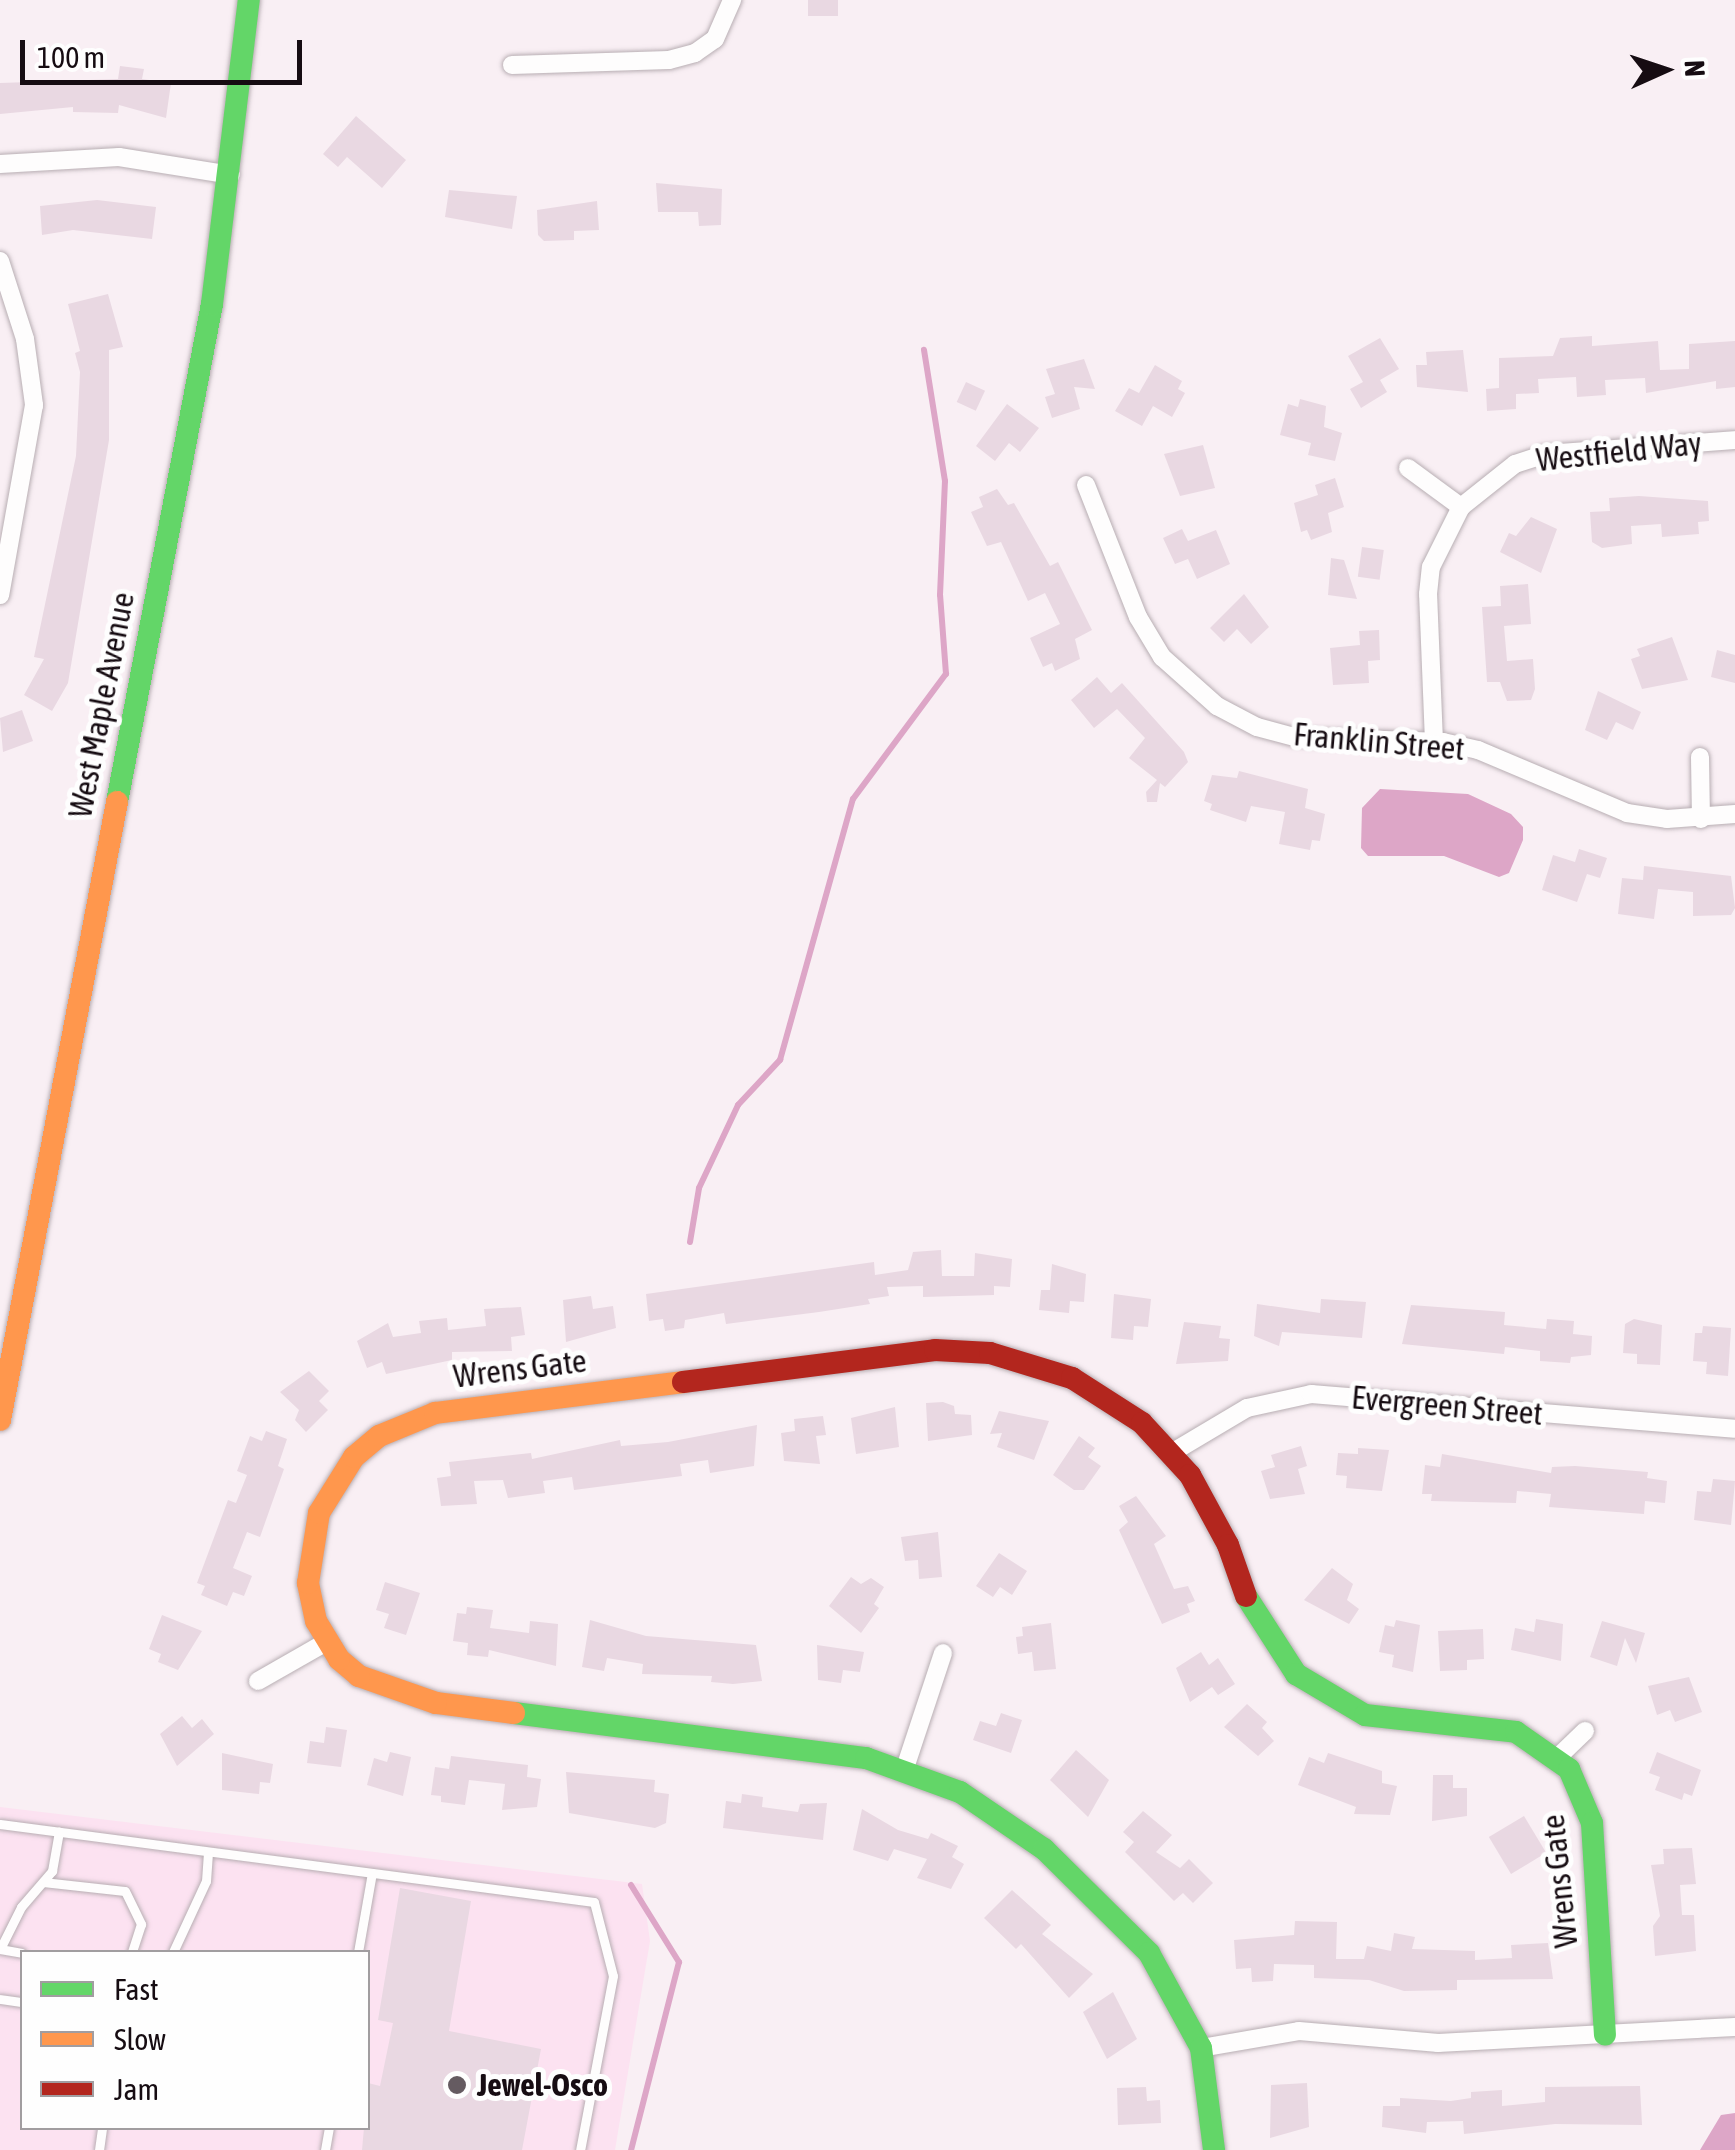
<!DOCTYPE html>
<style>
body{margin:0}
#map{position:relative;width:1735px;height:2150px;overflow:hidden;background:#f9eff4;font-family:"Asap Condensed",sans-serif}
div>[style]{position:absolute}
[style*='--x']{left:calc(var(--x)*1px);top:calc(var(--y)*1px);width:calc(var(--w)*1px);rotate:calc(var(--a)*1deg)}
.built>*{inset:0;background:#fce2f1}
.water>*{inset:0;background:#dda6c7}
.stream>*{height:6px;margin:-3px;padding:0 3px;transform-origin:3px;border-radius:3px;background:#dda6c7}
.building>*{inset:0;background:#e9d8e2;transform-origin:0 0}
.roads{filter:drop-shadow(0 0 2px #b8aeb3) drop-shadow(0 0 2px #b8aeb3)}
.lane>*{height:9px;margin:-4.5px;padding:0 4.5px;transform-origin:4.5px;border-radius:4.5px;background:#fefdfd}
.street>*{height:18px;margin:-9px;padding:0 9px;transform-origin:9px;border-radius:9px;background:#fefdfd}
.fast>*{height:22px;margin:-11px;padding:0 11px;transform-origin:11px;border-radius:11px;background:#63d668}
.slow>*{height:22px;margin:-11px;padding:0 11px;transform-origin:11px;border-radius:11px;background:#ff974d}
.jam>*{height:22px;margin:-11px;padding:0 11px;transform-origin:11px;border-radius:11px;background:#b3261e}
.dots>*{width:28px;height:28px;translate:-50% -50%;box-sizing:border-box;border:5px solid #fefefe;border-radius:50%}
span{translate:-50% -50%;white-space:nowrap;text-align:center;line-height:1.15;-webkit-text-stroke:10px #fefefe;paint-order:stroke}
.street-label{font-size:32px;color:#160c12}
.poi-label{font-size:32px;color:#160c12;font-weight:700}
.left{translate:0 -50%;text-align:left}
.legend{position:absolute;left:20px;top:1950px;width:350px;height:180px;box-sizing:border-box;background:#fefefe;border:2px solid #a19da0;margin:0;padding:12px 18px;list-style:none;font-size:30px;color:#160c12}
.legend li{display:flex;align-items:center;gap:20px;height:50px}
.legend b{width:50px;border:2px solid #a19da0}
.north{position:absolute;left:1615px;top:20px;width:100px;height:100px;-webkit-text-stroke:8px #fefefe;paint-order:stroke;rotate:87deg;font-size:28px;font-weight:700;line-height:40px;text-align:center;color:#160c12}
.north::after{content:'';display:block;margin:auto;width:35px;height:45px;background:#160c12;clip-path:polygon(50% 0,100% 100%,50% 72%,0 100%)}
.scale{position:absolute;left:20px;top:40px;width:282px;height:45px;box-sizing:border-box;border:5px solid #160c12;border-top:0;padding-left:12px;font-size:30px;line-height:35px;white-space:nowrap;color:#160c12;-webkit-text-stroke:8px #fefefe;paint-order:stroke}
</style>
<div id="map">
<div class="built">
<div style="clip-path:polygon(evenodd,0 1807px,642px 1884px,650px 1941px,615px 2150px,0 2150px,0 1807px,22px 1952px,368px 1952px,368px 2128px,22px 2128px,22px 1952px)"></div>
</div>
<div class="water">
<div style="clip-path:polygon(1380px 789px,1468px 794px,1511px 814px,1523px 827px,1523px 840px,1509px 873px,1499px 877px,1444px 856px,1368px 856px,1361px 848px,1362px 808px)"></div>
<div style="clip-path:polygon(1735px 2113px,1735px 2150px,1700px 2150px,1721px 2115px)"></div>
</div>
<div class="stream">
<div style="--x:690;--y:1242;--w:55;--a:-80.5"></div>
<div style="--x:699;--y:1188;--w:92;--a:-64.8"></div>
<div style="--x:738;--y:1105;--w:62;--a:-47"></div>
<div style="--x:780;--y:1060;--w:271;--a:-74.4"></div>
<div style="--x:853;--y:799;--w:156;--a:-53.4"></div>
<div style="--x:946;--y:674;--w:79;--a:-94.3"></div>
<div style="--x:940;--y:595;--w:114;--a:-87.5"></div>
<div style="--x:945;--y:481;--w:133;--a:-99.1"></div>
<div style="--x:631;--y:1885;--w:91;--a:58.1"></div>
<div style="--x:679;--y:1962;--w:194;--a:104.3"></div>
</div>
<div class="building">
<div style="left:808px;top:0;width:30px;height:16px"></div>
<div style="clip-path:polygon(120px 66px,144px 69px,142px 79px,171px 83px,166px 118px,119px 105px,118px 113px,73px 112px,73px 107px,0 114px,0 83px,118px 79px)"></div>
<div style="clip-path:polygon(356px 116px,406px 160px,382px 188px,347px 157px,338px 167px,323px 154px)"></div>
<div style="clip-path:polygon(656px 183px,722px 189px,721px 225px,699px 226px,698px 212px,658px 212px)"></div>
<div style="clip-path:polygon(449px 190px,517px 196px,512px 229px,445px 217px)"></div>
<div style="clip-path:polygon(97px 200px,156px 207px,152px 239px,73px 230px,42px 235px,40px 206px)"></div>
<div style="clip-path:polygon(597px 201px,599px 230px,574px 231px,574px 240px,544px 241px,538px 235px,537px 210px)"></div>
<div style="clip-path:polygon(108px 294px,123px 347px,109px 350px,109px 440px,68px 683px,52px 711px,24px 695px,44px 659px,34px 657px,76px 456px,80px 372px,75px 353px,80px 351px,68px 304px)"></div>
<div style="clip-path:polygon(1592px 336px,1592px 346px,1658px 341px,1660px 370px,1689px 369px,1689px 344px,1735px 341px,1735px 387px,1716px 389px,1716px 381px,1646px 393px,1645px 378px,1605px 380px,1606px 395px,1577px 397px,1576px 377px,1538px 379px,1539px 393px,1516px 394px,1516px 409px,1487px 411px,1486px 389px,1499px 388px,1499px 358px,1553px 356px,1560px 338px)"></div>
<div style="clip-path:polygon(1380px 338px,1399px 369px,1380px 380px,1387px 392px,1361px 408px,1350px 389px,1363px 382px,1348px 356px)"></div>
<div style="clip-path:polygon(1463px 350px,1468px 392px,1417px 387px,1416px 365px,1427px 365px,1426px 352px)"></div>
<div style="clip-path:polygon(1084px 359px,1095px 389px,1074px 387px,1080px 409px,1052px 418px,1045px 397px,1055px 394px,1046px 369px)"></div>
<div style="clip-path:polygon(1155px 365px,1182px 381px,1178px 389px,1185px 393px,1172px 417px,1153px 406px,1142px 426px,1115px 411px,1129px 388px,1139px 393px)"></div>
<div style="left:966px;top:382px;width:21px;height:22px;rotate:25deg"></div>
<div style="clip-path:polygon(1300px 399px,1326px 406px,1324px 427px,1342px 433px,1335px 461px,1308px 455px,1311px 443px,1280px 435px,1288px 404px,1298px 407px)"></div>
<div style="clip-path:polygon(1007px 404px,1039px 428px,1020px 452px,1009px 443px,995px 461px,976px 446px)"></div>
<div style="clip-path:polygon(1203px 445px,1215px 488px,1180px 496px,1164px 454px)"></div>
<div style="clip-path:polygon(1335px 478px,1344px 507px,1328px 513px,1332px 532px,1311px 540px,1307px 530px,1301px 532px,1294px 503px,1318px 495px,1315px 485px)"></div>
<div style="clip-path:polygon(997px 489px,1008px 505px,1014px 503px,1050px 566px,1058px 562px,1092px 630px,1075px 639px,1080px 659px,1055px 671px,1052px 663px,1043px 667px,1030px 638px,1060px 624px,1045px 593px,1028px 601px,1001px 542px,987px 546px,971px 512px,983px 507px,979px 497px)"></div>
<div style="clip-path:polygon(1639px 496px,1708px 501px,1709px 521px,1698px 522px,1699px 534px,1662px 537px,1661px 524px,1631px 526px,1632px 544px,1602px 548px,1592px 542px,1590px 512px,1610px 511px,1609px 498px)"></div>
<div style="clip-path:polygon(1531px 517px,1557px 529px,1541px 573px,1500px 552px,1509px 533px,1516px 536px)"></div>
<div style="clip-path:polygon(1182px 529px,1188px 541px,1216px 530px,1230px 564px,1197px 579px,1188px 559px,1175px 564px,1163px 538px)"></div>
<div style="left:1362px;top:547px;width:22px;height:30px;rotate:8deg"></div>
<div style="clip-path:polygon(1331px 558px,1344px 560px,1357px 599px,1328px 595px)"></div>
<div style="clip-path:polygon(1528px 584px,1531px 624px,1504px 626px,1507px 661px,1533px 659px,1535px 689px,1531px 700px,1507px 701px,1500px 682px,1487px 682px,1482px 607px,1501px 606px,1500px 586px)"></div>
<div style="clip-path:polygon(1244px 594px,1269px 627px,1251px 644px,1237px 629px,1224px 642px,1210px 628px)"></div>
<div style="clip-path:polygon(1379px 630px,1380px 660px,1368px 661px,1369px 683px,1333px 685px,1330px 648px,1360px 645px,1359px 631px)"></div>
<div style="clip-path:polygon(1672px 637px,1688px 680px,1642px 689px,1631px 659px,1640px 656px,1637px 649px)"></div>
<div style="clip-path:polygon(1717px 650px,1735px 655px,1735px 683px,1711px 677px)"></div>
<div style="clip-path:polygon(1097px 677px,1111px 693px,1122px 683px,1184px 752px,1188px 762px,1165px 787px,1160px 783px,1157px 802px,1147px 802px,1146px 792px,1157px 780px,1129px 758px,1145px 738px,1117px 709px,1094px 728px,1071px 700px)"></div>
<div style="clip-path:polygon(1598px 691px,1641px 712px,1633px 730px,1616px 722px,1607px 740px,1585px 730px)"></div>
<div style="clip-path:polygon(22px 710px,33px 741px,3px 752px,0 718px)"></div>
<div style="clip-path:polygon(1239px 771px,1308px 789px,1305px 808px,1325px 814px,1320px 841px,1312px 840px,1310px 850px,1279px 844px,1285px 812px,1251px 806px,1246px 822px,1210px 810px,1212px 804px,1204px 801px,1212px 775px,1237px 778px)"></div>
<div style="clip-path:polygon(1579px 849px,1607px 858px,1600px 878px,1587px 874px,1577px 902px,1542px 890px,1553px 855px,1575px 862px)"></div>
<div style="clip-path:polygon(1644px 866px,1731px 876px,1735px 908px,1731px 915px,1693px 916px,1693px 892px,1658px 889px,1654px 919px,1618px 914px,1622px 878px,1643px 880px)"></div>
<div style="clip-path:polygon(941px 1250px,942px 1276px,974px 1276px,975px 1253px,1012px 1259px,1010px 1287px,994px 1286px,994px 1295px,923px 1297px,923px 1286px,887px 1287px,889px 1296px,868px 1299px,870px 1304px,819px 1312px,726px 1324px,724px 1313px,685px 1320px,684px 1328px,665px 1331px,663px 1319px,649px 1321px,646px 1294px,874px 1262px,875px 1275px,908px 1270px,913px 1252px)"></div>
<div style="clip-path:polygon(1052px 1264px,1086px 1274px,1084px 1302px,1070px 1301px,1069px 1313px,1039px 1310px,1041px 1290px,1050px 1290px)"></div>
<div style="clip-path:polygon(1114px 1294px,1151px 1299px,1148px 1327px,1134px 1326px,1133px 1340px,1111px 1338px)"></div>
<div style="clip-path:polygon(591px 1296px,593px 1309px,613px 1306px,616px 1328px,566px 1342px,563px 1300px)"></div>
<div style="clip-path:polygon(1321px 1299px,1366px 1302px,1362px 1338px,1282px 1332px,1279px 1346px,1254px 1336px,1257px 1304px,1320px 1313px)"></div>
<div style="clip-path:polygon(1411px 1305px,1505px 1312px,1504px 1325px,1546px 1329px,1547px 1319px,1574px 1321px,1573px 1334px,1592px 1336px,1591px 1355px,1571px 1357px,1570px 1363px,1540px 1361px,1540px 1351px,1505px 1347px,1504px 1354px,1402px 1344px)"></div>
<div style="clip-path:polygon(521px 1307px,525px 1335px,511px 1337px,512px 1351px,452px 1352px,452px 1360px,386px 1374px,382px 1362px,367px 1368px,357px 1341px,388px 1323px,393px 1337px,421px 1333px,419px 1321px,447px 1318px,448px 1330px,486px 1326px,484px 1309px)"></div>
<div style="clip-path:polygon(1634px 1319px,1662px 1325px,1660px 1365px,1637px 1364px,1637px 1354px,1623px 1353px,1625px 1324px)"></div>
<div style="clip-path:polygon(1184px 1322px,1221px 1326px,1219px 1338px,1230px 1339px,1228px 1361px,1176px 1364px)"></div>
<div style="clip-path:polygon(1703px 1326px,1731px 1328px,1728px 1376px,1706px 1374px,1707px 1362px,1693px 1361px,1695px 1333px,1702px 1333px)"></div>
<div style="clip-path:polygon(309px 1371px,329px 1391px,319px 1401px,328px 1410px,306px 1432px,295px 1420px,299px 1410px,280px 1392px)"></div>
<div style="clip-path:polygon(943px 1402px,954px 1406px,955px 1414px,971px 1415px,972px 1435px,928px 1441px,926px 1403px)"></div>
<div style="clip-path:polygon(895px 1407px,899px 1447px,856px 1454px,851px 1418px)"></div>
<div style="clip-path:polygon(999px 1411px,1049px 1421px,1034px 1460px,997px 1447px,1002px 1433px,990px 1434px)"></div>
<div style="clip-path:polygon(823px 1416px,826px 1435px,816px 1436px,820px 1464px,784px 1461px,781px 1433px,795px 1431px,794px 1419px)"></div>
<div style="clip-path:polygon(757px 1425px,754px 1466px,710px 1473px,708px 1460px,680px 1464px,682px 1476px,574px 1490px,572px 1477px,543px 1481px,545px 1493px,508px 1498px,503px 1480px,474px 1481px,477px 1504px,441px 1506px,437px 1478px,451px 1476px,449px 1462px,531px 1453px,532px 1459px,620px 1440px,621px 1446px,668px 1442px)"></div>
<div style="clip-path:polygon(266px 1431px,287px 1439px,278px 1466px,284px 1469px,260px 1537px,247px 1532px,233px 1568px,252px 1576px,244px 1596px,233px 1592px,227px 1606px,201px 1595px,205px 1586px,197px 1583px,228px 1500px,236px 1503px,247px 1475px,237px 1471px,250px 1436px,262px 1441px)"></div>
<div style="clip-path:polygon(1079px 1436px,1095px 1448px,1088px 1457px,1101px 1466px,1084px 1490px,1074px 1490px,1053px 1475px)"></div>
<div style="clip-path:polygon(1301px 1446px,1307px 1466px,1298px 1469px,1305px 1494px,1270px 1499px,1261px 1471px,1275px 1467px,1271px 1455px)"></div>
<div style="clip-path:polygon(1358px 1448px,1389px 1450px,1382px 1491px,1346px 1488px,1347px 1476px,1336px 1475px,1338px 1453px,1358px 1454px)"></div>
<div style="clip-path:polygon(1442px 1454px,1551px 1473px,1552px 1467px,1575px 1466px,1648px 1472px,1647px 1478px,1667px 1481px,1665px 1503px,1645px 1501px,1644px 1514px,1549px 1507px,1551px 1494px,1517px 1491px,1516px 1503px,1431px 1501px,1432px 1494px,1422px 1494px,1425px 1465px,1440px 1467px)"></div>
<div style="clip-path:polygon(1713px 1479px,1735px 1481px,1731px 1525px,1694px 1520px,1697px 1491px,1711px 1492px)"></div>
<div style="clip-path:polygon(1136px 1496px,1166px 1536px,1154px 1544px,1174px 1589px,1188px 1586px,1195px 1601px,1187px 1604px,1190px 1612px,1162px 1624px,1119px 1530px,1128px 1522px,1119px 1506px)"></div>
<div style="clip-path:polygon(938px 1532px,942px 1577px,919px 1579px,918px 1560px,905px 1561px,901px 1537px)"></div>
<div style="clip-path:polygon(999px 1553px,1027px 1571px,1012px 1595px,1000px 1587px,993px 1597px,976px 1586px)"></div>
<div style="clip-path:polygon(1332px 1568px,1353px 1584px,1347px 1600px,1359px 1609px,1349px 1624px,1304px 1600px)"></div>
<div style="clip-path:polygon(851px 1577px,861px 1584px,871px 1578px,884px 1587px,874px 1604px,879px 1608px,861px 1633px,829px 1606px)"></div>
<div style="clip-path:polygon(385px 1582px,420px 1593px,406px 1635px,384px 1628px,389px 1614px,376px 1610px)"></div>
<div style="clip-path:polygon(467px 1607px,493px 1610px,490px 1628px,529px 1633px,530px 1621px,558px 1624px,556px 1666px,489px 1650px,488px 1657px,467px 1655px,468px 1643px,453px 1641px,457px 1613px,466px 1614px)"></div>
<div style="clip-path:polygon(162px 1615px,202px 1631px,178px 1670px,158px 1662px,161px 1654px,149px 1649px)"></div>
<div style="clip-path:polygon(1536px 1619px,1563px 1624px,1561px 1661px,1511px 1650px,1515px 1628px,1534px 1632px)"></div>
<div style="clip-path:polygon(590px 1620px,646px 1636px,756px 1645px,762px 1681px,733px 1684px,711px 1682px,712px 1676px,642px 1674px,643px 1664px,607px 1658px,604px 1671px,582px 1667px)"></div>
<div style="clip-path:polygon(1396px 1620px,1420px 1625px,1413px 1672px,1392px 1667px,1394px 1655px,1379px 1652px,1385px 1625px,1394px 1627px)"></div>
<div style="clip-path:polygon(1602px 1621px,1645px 1633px,1636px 1663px,1625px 1638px,1617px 1666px,1590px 1657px)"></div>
<div style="clip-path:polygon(1051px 1623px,1056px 1669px,1034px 1671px,1032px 1652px,1018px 1654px,1016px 1637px,1023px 1636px,1022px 1627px)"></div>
<div style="clip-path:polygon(1483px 1629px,1484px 1659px,1467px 1660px,1467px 1670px,1440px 1671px,1438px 1631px)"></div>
<div style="clip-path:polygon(817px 1645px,864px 1652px,860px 1672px,843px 1670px,841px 1683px,818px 1680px)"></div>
<div style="clip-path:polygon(1201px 1652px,1209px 1665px,1218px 1658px,1235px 1684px,1218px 1695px,1212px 1687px,1190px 1702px,1176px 1668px)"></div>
<div style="clip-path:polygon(1689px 1677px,1702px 1712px,1675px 1722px,1670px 1710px,1657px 1715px,1648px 1686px)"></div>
<div style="clip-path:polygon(1247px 1704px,1267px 1722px,1262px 1728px,1274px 1741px,1258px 1756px,1224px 1727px)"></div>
<div style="clip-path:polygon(1001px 1713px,1022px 1720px,1011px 1753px,973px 1740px,980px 1721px,996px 1726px)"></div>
<div style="clip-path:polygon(182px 1716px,192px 1728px,202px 1719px,214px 1734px,177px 1766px,160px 1734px)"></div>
<div style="clip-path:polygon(326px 1727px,347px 1730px,341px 1767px,307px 1763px,310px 1741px,324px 1743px)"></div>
<div style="clip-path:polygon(1076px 1750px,1109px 1780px,1088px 1817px,1050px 1780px)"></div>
<div style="clip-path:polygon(390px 1752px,411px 1757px,403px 1796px,367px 1785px,374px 1758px,387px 1762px)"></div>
<div style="clip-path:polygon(1657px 1752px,1701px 1770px,1692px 1796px,1684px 1793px,1682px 1800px,1655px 1790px,1660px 1777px,1649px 1773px)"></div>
<div style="clip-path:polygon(222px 1753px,273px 1764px,270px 1783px,260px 1782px,259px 1794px,222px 1790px)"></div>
<div style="clip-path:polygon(1328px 1753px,1382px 1771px,1382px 1783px,1397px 1786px,1390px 1815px,1354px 1814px,1356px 1807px,1298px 1785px,1309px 1757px,1324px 1763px)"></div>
<div style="clip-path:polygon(451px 1756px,528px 1765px,527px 1777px,541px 1779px,537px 1807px,502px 1810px,505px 1784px,469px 1780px,465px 1805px,441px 1802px,441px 1796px,431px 1795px,435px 1767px,449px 1769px)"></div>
<div style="clip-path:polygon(566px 1772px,655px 1780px,654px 1792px,669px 1794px,666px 1823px,655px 1828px,569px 1813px)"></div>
<div style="clip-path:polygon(1433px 1775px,1453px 1775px,1453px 1788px,1467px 1788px,1467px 1816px,1432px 1821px)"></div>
<div style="clip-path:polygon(742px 1794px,763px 1797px,762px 1807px,798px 1812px,800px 1804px,827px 1803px,823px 1840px,723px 1828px,726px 1801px,741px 1803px)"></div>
<div style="clip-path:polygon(862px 1809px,898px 1830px,928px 1839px,931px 1833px,958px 1846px,952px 1857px,964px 1864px,951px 1889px,917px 1878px,927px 1859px,894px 1849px,888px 1861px,853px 1850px)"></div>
<div style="clip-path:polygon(1143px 1811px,1172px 1835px,1156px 1852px,1180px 1868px,1189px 1859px,1213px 1883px,1193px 1903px,1183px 1893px,1174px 1901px,1125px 1852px,1134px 1842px,1123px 1832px)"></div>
<div style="left:1524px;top:1816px;width:43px;height:41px;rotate:59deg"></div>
<div style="clip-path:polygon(1692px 1848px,1696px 1884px,1680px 1885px,1682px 1915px,1694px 1915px,1696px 1951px,1655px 1956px,1653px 1926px,1660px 1916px,1651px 1865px,1664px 1864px,1663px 1849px)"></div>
<div style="clip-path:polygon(400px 1888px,471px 1901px,449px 2031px,541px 2049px,522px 2150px,362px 2150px,368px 2083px,380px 2086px,393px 2023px,378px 2020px)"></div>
<div style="clip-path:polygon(1012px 1890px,1051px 1925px,1042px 1934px,1093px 1974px,1069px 1998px,1021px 1944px,1016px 1949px,984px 1918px)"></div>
<div style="clip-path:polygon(1295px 1921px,1337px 1922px,1336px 1959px,1364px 1959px,1367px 1946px,1391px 1951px,1394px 1933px,1415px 1937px,1412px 1949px,1475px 1951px,1475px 1960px,1512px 1958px,1511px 1945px,1548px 1943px,1553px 1979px,1457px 1980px,1457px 1990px,1404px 1991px,1369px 1980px,1314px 1978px,1314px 1965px,1274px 1964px,1273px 1981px,1252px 1982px,1251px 1968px,1236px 1969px,1234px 1940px,1294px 1935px)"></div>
<div style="clip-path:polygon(1113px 1992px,1137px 2039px,1107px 2059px,1083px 2012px)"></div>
<div style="clip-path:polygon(1307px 2083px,1309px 2127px,1270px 2138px,1271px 2085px)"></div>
<div style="clip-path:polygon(1640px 2086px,1642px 2125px,1555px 2124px,1464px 2134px,1463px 2121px,1427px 2122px,1426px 2133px,1382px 2127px,1383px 2106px,1400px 2106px,1400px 2098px,1451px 2101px,1471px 2098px,1471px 2092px,1502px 2090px,1502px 2106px,1545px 2102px,1545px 2087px)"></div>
<div style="clip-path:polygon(1146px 2087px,1147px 2101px,1160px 2100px,1161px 2123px,1118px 2125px,1117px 2088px)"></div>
</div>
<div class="roads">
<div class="lane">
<div style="--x:0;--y:1824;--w:599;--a:7.48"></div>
<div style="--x:594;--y:1902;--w:76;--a:75.6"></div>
<div style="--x:613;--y:1976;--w:177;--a:100.7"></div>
<div style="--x:43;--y:1882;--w:82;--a:6.3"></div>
<div style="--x:125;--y:1891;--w:37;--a:64"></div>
<div style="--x:141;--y:1924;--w:29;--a:108"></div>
<div style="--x:0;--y:1949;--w:47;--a:-63.4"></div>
<div style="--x:21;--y:1907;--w:48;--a:-49.3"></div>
<div style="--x:52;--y:1871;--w:40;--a:-80"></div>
<div style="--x:0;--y:1949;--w:22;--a:10"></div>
<div style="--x:173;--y:1952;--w:78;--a:-65.1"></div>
<div style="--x:206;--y:1881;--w:29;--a:-86"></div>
<div style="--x:358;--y:1952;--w:80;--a:-80"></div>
<div style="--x:0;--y:1999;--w:22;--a:8"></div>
<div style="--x:99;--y:2150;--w:22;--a:-82"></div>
<div style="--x:325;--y:2150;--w:22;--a:-80"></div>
</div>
<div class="street">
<div style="--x:512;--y:65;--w:157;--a:-1.8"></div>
<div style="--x:669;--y:60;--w:27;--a:-15"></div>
<div style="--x:695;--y:53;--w:24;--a:-35"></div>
<div style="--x:715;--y:39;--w:43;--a:-66.4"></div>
<div style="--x:0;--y:164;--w:119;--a:-3.4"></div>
<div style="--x:119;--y:157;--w:113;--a:9.1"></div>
<div style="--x:0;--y:261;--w:82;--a:72.2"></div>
<div style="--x:25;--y:339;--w:67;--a:82.2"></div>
<div style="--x:34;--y:405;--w:193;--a:100.1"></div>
<div style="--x:1408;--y:468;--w:66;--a:36.3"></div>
<div style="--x:1086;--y:485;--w:142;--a:68.5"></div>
<div style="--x:1138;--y:617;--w:47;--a:59"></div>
<div style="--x:1162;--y:657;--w:74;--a:41.7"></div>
<div style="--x:1217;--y:706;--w:45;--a:27.7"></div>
<div style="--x:1257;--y:727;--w:39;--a:15"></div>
<div style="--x:1295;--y:737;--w:148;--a:1.9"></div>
<div style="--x:1443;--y:742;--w:36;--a:13"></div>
<div style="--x:1478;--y:750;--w:162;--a:22.9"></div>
<div style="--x:1627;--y:813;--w:40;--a:8.5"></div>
<div style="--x:1667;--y:819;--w:68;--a:-4.2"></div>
<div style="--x:1434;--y:742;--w:148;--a:-92.3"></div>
<div style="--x:1428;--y:594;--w:27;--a:-84"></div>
<div style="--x:1431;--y:567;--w:67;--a:-63.4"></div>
<div style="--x:1461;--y:507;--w:69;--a:-38.5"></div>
<div style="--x:1515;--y:464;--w:32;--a:-18"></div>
<div style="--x:1545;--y:454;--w:191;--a:-4.2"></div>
<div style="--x:1700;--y:757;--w:62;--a:89.1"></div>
<div style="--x:1173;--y:1452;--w:86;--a:-30.7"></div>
<div style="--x:1247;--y:1408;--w:66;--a:-12.3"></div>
<div style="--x:1311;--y:1394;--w:425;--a:4.7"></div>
<div style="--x:258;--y:1681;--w:81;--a:-29.7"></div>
<div style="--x:1557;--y:1758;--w:39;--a:-44"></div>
<div style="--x:905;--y:1768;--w:121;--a:-71.7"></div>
<div style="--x:1201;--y:2048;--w:99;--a:-9.8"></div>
<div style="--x:1299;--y:2031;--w:140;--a:4.9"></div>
<div style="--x:1438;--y:2043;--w:297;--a:-3.1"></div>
</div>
<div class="fast">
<div style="--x:117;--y:802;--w:507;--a:-79.2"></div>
<div style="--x:212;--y:304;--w:306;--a:-83.1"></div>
<div style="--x:1246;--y:1596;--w:93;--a:57.3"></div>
<div style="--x:1296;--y:1674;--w:80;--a:30.7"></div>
<div style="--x:1365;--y:1715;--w:152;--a:6.4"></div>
<div style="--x:1516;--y:1732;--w:65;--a:34.9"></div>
<div style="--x:1569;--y:1769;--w:59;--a:66.9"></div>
<div style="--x:1592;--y:1823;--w:212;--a:86.5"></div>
<div style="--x:514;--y:1713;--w:355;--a:7.3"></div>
<div style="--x:866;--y:1758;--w:100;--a:19.9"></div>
<div style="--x:960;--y:1792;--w:102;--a:34.2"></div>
<div style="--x:1044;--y:1849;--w:148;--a:44.7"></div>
<div style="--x:1149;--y:1953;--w:108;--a:61.3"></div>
<div style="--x:1201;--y:2048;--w:103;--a:82.7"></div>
</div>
<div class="slow">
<div style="--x:0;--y:1420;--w:629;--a:-79.28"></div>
<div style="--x:514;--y:1713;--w:79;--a:-172.7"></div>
<div style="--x:436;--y:1703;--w:82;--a:-160.7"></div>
<div style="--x:359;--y:1676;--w:26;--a:-140"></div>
<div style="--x:339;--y:1659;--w:44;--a:-121.2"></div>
<div style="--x:316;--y:1621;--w:39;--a:-102"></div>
<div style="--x:308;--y:1583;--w:71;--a:-81.1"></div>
<div style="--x:319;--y:1513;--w:66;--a:-58"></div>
<div style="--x:354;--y:1457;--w:33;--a:-40"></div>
<div style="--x:379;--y:1436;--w:61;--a:-22.3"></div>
<div style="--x:435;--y:1413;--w:250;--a:-7.1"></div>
</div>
<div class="jam">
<div style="--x:683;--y:1382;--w:254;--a:-7.2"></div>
<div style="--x:935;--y:1350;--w:55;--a:3.1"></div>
<div style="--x:990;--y:1353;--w:86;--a:17"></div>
<div style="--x:1072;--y:1378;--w:83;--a:32.7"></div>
<div style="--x:1142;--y:1423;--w:71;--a:47.3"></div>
<div style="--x:1190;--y:1475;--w:80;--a:61.5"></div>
<div style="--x:1228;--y:1545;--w:54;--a:70.6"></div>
</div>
</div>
<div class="dots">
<div style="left:457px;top:2085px;background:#655b61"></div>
</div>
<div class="street-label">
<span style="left:1619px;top:452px;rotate:-6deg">Westfield Way</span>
<span style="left:102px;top:705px;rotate:-79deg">West Maple Avenue</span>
<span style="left:1379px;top:742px;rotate:5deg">Franklin Street</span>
<span style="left:520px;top:1369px;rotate:-7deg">Wrens Gate</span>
<span style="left:1447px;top:1406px;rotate:5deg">Evergreen Street</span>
<span style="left:1560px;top:1881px;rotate:-96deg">Wrens Gate</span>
</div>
<div class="poi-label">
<span class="left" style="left:477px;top:2085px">Jewel-Osco</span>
</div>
<ul class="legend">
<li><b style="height:12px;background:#63d668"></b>Fast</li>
<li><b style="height:12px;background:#ff974d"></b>Slow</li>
<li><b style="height:12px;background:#b3261e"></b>Jam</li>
</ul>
<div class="north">N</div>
<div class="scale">100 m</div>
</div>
